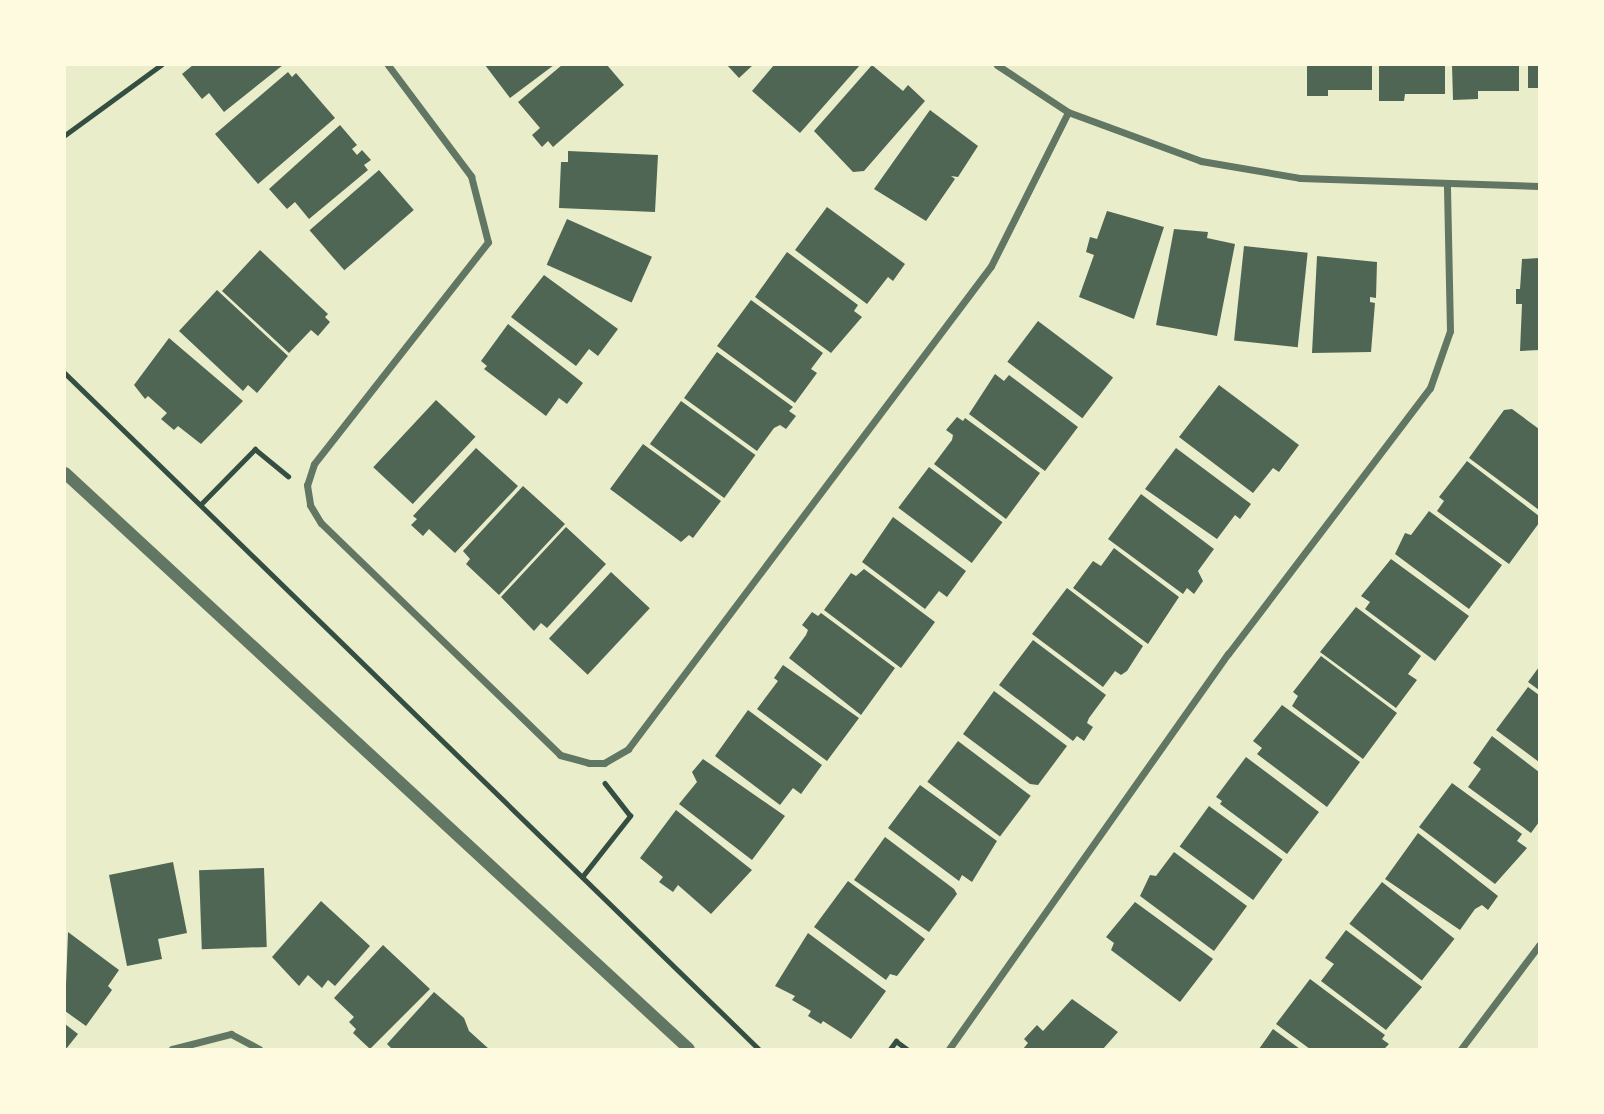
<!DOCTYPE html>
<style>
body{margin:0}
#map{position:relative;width:1604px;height:1114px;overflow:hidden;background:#e9edc9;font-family:"Zilla Slab",serif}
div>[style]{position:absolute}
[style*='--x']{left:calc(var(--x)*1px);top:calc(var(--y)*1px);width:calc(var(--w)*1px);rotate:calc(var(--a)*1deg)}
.building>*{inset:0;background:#4f6655;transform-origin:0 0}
.path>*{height:4.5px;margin:-2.25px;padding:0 2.25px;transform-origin:2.25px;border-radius:2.25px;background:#344e41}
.minor>*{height:7px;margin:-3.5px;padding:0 3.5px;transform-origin:3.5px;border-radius:3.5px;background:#617663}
.tertiary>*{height:12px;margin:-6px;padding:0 6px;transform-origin:6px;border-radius:6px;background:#617663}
span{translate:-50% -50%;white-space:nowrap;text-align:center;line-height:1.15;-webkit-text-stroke:5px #fefae0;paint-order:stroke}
.frame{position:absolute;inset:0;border:66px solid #fefae0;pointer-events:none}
</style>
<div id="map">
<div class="building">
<div style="clip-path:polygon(193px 65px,283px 65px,224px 112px,209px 93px,202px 99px,182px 74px)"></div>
<div style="clip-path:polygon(485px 65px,554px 65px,510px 98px)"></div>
<div style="clip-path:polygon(562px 65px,607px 65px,624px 85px,553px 147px,548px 141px,542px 147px,532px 135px,540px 128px,518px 102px)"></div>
<div style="clip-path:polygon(727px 65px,753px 65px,739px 78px)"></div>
<div style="clip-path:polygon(774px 65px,860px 65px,800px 133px,752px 91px)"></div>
<div style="clip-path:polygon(872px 65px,903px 91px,908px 85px,925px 101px,864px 171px,853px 172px,814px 131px)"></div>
<div style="clip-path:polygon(1307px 65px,1372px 65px,1372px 90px,1328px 90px,1328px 96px,1307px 96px)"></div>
<div style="clip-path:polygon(1379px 65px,1445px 65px,1445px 94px,1405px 94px,1404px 101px,1379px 101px)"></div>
<div style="clip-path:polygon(1452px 65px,1519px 65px,1519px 91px,1478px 91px,1478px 99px,1453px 100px)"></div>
<div style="left:1528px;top:65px;width:11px;height:23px"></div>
<div style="clip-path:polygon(288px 72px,292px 77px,296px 73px,335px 118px,258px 184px,215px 134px)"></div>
<div style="clip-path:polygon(930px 110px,978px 146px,958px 177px,951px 176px,955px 179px,926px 221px,874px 189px)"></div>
<div style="clip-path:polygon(340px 125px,357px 145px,352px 149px,357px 155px,362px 150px,371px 160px,364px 165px,368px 170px,309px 219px,295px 202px,287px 209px,269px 189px)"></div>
<div style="clip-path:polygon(568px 151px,658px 155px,655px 212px,559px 208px,561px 162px,568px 162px)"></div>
<div style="left:379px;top:170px;width:53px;height:92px;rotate:49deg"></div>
<div style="clip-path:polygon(827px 207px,905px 264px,893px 281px,888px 277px,867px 304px,795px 250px)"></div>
<div style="clip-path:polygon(1107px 211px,1164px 227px,1134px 319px,1079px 297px,1094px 255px,1086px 252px,1090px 237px,1097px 239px)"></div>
<div style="left:567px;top:219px;width:93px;height:50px;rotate:24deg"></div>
<div style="clip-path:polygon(1174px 229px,1208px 232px,1207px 238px,1235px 244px,1217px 336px,1156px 325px)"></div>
<div style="left:1244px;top:246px;width:64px;height:95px;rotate:6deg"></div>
<div style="clip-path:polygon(260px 250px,328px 314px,325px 317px,330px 322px,318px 336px,311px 330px,289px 353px,222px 291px)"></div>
<div style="clip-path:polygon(787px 252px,858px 305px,854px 311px,862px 317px,831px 353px,755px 297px)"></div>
<div style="clip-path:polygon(1317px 256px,1377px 262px,1376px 298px,1370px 297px,1370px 302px,1375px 303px,1371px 352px,1312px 353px)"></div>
<div style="clip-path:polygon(1539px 258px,1539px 350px,1520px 351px,1522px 304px,1516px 304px,1516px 289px,1520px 289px,1522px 259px)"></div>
<div style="clip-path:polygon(544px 275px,618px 329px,598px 356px,589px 349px,576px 366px,511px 317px)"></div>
<div style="clip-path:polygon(217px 290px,288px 356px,257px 393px,248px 385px,243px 391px,179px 331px)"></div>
<div style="clip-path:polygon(751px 300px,823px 353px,811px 369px,817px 373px,795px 403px,717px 346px)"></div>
<div style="left:1038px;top:321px;width:94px;height:51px;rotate:37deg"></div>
<div style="clip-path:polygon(508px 324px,583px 383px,567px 404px,559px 398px,546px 416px,484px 369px,487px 366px,481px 361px)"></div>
<div style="clip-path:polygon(169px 338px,243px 401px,201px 444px,178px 426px,174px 430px,161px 419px,167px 413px,148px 396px,145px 399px,134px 385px)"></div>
<div style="clip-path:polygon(717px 352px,793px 407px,789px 411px,796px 416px,786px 429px,780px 425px,774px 428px,757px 451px,684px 398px)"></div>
<div style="clip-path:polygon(995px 374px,1004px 381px,1009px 375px,1078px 427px,1045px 471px,969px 414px)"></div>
<div style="clip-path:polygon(1219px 385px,1299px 445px,1279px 472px,1273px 468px,1253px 493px,1179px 437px)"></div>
<div style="left:436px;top:400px;width:54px;height:92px;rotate:43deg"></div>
<div style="left:681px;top:401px;width:92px;height:53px;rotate:36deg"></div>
<div style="clip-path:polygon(1512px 409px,1539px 429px,1539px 510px,1469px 458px,1504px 410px)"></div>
<div style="clip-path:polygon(957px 417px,963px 421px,965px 418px,1040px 473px,1006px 519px,934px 464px,952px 440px,953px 435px,946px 430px)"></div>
<div style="clip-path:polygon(643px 444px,721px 501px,693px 538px,689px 535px,681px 542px,610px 489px)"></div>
<div style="clip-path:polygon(476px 448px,518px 486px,455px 553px,429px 529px,423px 536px,411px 525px,417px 519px,413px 516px)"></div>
<div style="clip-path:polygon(1176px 448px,1251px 504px,1240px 519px,1235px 515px,1217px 539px,1145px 489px)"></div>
<div style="clip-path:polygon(1467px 461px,1539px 516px,1539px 523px,1509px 564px,1437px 511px,1444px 501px,1439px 497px)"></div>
<div style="left:929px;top:467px;width:92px;height:51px;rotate:37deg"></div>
<div style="clip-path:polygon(523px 486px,565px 524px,499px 595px,466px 564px,470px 559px,463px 551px)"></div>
<div style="clip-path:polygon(1141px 494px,1214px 549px,1198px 571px,1203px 581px,1194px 594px,1187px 588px,1183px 594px,1108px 539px)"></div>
<div style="clip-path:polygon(1429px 511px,1502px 565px,1469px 609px,1395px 554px,1405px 533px,1411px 535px)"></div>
<div style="clip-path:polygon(893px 517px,966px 571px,947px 597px,939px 591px,925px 609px,862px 562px)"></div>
<div style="clip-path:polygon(566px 527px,606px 564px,547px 628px,541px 623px,534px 631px,501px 597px)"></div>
<div style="clip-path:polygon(1114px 548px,1179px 597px,1148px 644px,1073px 588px,1093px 561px,1101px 566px)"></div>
<div style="clip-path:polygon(1391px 559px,1469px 616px,1435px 661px,1365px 609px,1370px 602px,1361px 596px)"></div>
<div style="clip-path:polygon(864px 569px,935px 622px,901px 668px,824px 610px,851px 573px,856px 576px)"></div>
<div style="left:611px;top:572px;width:53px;height:91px;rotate:43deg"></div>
<div style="clip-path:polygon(1067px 588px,1143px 646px,1127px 671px,1121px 675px,1115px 671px,1103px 687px,1032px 634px)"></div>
<div style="clip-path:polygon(1356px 607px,1421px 656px,1408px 674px,1417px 680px,1396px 708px,1320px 652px)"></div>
<div style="clip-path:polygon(812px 612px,818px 616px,821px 613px,895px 668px,861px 715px,789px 658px,806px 635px,808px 630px,802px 625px)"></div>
<div style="clip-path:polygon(1033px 640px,1106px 695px,1089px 718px,1087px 723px,1093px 727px,1084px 741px,1077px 736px,1073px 741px,999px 685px)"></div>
<div style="clip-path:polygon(1321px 656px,1397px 713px,1363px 759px,1292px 706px,1298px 696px,1293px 692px)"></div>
<div style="clip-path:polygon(783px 665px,859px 718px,827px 761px,757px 709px,778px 681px,774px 678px)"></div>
<div style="clip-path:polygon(1539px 667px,1539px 690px,1528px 682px)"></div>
<div style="clip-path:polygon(1528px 687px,1539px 695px,1539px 762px,1496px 730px)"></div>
<div style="clip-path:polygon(994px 691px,1067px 746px,1038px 785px,1030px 784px,963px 734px)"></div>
<div style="clip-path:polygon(1282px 705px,1360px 762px,1327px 807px,1257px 754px,1262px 748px,1253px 741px)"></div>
<div style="clip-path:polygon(748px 710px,822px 765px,801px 794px,793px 788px,780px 805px,715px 756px)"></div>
<div style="clip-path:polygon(1492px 736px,1539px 772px,1539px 822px,1531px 833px,1468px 787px,1481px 769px,1473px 763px)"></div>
<div style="left:958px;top:741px;width:91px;height:51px;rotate:37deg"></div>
<div style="clip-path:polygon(1246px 757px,1319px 812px,1287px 854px,1220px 804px,1222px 801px,1216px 797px)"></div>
<div style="clip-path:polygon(703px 759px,785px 816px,752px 860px,679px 804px,697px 782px,692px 772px)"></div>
<div style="clip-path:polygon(1452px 783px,1522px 834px,1517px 841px,1527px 848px,1495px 884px,1419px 827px)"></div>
<div style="clip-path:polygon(920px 785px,997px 841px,972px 882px,962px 875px,959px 881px,888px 828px)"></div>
<div style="left:1209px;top:806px;width:91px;height:50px;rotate:36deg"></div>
<div style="clip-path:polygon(676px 810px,752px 870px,711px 914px,678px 885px,673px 892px,659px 882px,663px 877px,640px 858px)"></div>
<div style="clip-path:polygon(1418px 833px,1498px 896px,1488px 910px,1482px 905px,1475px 909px,1460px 930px,1385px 879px)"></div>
<div style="clip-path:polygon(885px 837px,954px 889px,957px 894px,929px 932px,854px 880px)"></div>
<div style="clip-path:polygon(1174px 852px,1247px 906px,1214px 951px,1140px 896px,1150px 875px,1156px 876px)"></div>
<div style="clip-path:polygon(173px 862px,187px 933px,158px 939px,162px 959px,127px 966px,109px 875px)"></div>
<div style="left:264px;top:868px;width:79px;height:65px;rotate:88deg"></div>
<div style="clip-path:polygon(848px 881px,925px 939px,897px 976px,890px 974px,886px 980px,814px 927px)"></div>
<div style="left:1382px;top:882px;width:92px;height:53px;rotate:38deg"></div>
<div style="clip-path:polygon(321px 901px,370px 946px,335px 986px,328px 980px,322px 988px,308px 975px,299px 986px,272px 957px)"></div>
<div style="clip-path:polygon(1135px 902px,1213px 959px,1180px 1002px,1111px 950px,1114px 943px,1106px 937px)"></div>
<div style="clip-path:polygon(1346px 930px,1422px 987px,1386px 1030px,1321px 981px,1334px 964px,1325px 958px)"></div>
<div style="clip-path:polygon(68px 932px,119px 970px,108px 986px,112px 990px,86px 1026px,65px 1011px)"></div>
<div style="clip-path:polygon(808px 933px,886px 991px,851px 1039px,823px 1021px,821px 1024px,808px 1016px,811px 1011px,792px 1000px,795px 996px,775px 986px)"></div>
<div style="clip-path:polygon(383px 945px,430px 989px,370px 1049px,353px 1033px,356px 1029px,349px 1022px,354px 1017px,334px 998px)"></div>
<div style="clip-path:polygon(1310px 979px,1385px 1035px,1382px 1039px,1389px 1044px,1384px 1049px,1310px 1049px,1276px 1024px)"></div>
<div style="clip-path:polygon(434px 992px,464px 1018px,469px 1031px,489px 1049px,392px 1049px,387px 1044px)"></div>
<div style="clip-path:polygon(1072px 999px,1118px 1032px,1103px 1049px,1023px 1049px,1028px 1043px,1024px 1039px,1037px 1025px,1043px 1031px)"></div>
<div style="clip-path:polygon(65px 1024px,78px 1034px,66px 1049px,65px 1049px)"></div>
<div style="clip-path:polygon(1273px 1029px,1300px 1049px,1259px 1049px)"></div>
</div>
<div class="path">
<div style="--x:65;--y:135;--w:119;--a:-36.1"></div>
<div style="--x:65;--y:373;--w:969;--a:44.25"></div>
<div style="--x:201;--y:504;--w:77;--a:-45.5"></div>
<div style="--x:255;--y:449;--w:43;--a:39.3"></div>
<div style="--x:582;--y:877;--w:78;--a:-51.8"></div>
<div style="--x:630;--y:816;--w:41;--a:-128"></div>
<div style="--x:890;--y:1049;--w:10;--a:-53"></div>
<div style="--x:896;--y:1041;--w:14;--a:36"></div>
</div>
<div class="minor">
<div style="--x:388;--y:65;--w:139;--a:53.2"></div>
<div style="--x:471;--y:176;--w:68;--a:75.6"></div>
<div style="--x:488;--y:242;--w:282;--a:128.1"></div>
<div style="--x:314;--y:464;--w:22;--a:108"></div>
<div style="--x:307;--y:485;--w:20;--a:81"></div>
<div style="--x:310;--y:505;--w:21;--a:59"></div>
<div style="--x:321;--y:523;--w:333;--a:44.1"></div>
<div style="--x:560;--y:755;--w:30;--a:15"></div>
<div style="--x:589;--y:763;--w:15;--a:0"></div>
<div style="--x:604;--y:763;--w:28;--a:-30"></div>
<div style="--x:628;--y:749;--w:604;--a:-53.07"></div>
<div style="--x:991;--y:266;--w:172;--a:-63.4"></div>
<div style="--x:997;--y:65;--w:85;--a:33.5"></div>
<div style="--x:1068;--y:112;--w:142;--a:20.2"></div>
<div style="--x:1201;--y:161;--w:100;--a:9.7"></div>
<div style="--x:1300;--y:178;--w:239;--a:1.9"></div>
<div style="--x:172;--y:1049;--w:61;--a:-14.3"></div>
<div style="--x:231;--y:1034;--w:32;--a:28"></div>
<div style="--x:949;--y:1049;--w:484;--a:-54.8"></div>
<div style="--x:1228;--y:654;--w:334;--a:-52.8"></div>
<div style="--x:1430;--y:388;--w:60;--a:-70.7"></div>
<div style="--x:1450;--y:331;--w:148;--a:-91.2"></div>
<div style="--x:1461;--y:1049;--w:130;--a:-53.1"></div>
</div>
<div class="tertiary">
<div style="--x:65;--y:473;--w:849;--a:42.71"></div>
</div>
<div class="frame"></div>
</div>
